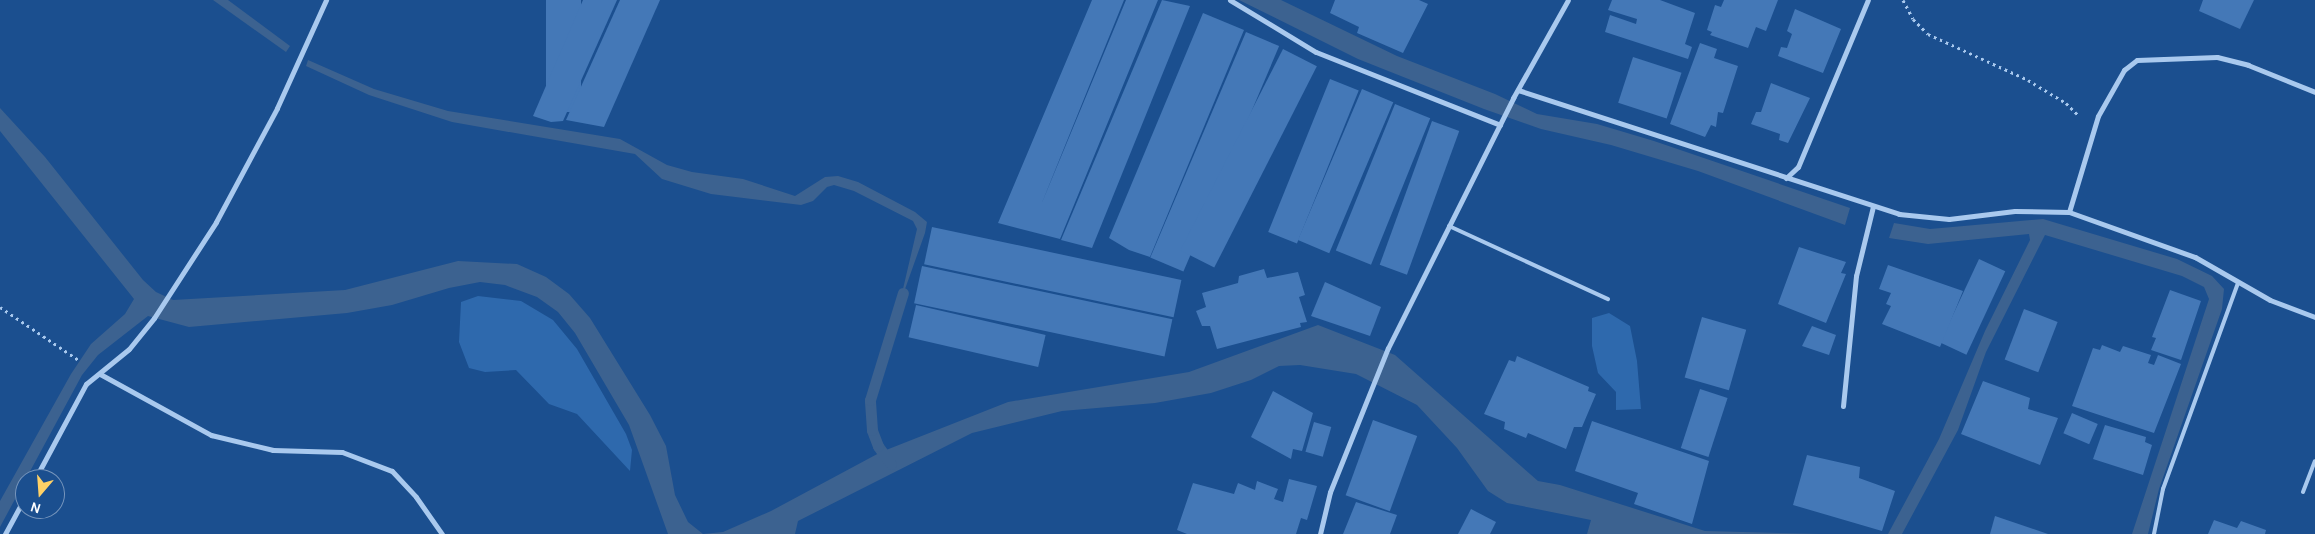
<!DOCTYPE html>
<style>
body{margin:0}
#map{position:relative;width:2315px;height:534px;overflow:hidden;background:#1b4f8f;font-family:Karla,sans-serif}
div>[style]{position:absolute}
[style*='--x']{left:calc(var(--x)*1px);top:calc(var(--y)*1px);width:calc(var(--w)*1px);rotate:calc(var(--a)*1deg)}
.green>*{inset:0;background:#2e69ad}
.water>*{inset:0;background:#3c6290}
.stream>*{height:11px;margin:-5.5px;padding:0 5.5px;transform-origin:5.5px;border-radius:5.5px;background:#3c6290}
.building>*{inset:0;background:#4478b7;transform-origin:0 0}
.path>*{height:3px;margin-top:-1.5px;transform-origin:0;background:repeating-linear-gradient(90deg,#a9c9ee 0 2.5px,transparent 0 6.5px)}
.service>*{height:4px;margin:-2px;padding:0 2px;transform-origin:2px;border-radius:2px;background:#a9c9ee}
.minor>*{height:5px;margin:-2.5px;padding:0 2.5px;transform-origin:2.5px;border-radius:2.5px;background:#a9c9ee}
span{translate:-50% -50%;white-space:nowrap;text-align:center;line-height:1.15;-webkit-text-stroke:4.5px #1b4f8f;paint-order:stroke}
.north{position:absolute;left:15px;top:469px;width:50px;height:50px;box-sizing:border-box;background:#1b4f8f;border:1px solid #7695bc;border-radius:50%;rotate:198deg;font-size:14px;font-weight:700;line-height:20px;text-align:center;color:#fff}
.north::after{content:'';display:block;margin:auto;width:18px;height:22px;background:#ffd166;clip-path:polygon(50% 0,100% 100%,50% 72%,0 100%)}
</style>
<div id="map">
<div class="green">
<div style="clip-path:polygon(478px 296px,521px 301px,553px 320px,577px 349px,626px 434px,632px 450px,630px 471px,577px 414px,549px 404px,516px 370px,485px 372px,469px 368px,459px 342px,461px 302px)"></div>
<div style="clip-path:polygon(1609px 313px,1630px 326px,1637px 361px,1641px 409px,1616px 410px,1616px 392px,1598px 373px,1592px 346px,1592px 318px)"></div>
</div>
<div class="water">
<div style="clip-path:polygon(213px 0,228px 0,290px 46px,286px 52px)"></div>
<div style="clip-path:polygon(1239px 0,1281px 0,1397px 56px,1495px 94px,1537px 114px,1597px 124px,1654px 141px,1850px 208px,1845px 225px,1698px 171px,1611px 145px,1541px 129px,1484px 109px,1358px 59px)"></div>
<div style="clip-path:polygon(308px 60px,374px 89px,448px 111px,620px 139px,667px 165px,692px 172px,743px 179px,795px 196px,825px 177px,838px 176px,858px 182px,915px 212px,927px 222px,925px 233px,899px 306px,917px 229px,913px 221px,854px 191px,834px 185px,827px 187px,813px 201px,801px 205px,711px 194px,662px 179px,635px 154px,452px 122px,369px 95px,306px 66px)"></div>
<div style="clip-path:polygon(0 108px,45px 157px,143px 280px,156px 292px,173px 300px,345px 290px,458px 261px,517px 264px,546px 277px,569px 294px,590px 318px,650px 415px,666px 446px,675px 495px,688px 522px,703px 534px,723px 532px,771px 511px,881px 452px,1008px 402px,1189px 372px,1318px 325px,1395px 355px,1538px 481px,1560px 485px,1705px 531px,1820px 534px,1587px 534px,1591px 520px,1507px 503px,1488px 491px,1457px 448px,1417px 405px,1356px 374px,1300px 365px,1279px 366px,1251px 380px,1211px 393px,1155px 403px,1062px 411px,972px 433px,798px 521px,795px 534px,668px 534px,629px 425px,575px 333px,558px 312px,537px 297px,505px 285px,480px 282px,449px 288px,392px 305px,347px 313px,189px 327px,148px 316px,98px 355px,82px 375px,0 527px,0 501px,71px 374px,91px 344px,125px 314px,134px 299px,0 131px)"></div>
<div style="clip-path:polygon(2043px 219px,2177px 259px,2212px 276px,2224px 289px,2222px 309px,2159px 489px,2148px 534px,2132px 534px,2209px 299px,2204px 287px,2182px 276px,2045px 235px,1986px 352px,1958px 430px,1902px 534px,1888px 534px,1939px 439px,1985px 331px,2030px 240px,2029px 234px,1928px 244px,1889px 238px,1894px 223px,1930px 229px)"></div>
</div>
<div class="stream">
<div style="--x:891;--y:464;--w:22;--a:-126"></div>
<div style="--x:878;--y:446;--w:17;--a:-111"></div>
<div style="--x:872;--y:430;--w:30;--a:-94"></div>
<div style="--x:870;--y:400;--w:112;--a:-72.9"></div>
</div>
<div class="building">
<div style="left:546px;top:0;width:35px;height:112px"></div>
<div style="clip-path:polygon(583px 0,617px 0,563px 121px,551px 122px,533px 116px)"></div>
<div style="clip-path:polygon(620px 0,660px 0,604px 127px,566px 120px)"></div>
<div style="clip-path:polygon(1092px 0,1124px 0,1041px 205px,1126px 0,1158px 0,1060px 239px,998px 223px)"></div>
<div style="clip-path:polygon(1162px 0,1190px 6px,1092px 248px,1061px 240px)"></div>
<div style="clip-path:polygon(1335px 0,1419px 0,1428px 4px,1403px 53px,1357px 33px,1359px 27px,1330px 13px)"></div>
<div style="clip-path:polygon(1612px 0,1660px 0,1695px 13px,1685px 44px,1692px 47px,1688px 59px,1605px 32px,1610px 15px,1636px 24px,1637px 19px,1608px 10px)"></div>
<div style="clip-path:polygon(1724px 0,1778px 0,1766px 31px,1756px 27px,1748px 48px,1710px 35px,1712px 32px,1707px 30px,1715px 5px,1721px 7px)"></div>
<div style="clip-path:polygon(2203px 0,2254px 0,2240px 29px,2199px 11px)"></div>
<div style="clip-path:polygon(1795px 9px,1841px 29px,1823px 73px,1778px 56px,1781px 47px,1787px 48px,1792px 34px,1787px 31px)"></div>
<div style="clip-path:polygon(1203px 13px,1244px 30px,1150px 257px,1129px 250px,1109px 238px)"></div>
<div style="left:1246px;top:32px;width:36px;height:245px;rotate:23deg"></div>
<div style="clip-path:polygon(1700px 43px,1717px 49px,1714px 58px,1738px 66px,1723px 113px,1718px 112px,1716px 127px,1711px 125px,1705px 137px,1670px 124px)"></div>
<div style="left:1283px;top:49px;width:38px;height:226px;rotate:27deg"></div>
<div style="left:1633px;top:57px;width:51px;height:48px;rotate:18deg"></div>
<div style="left:1330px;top:79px;width:31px;height:165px;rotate:22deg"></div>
<div style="clip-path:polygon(1771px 83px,1810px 98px,1788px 143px,1779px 140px,1780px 134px,1751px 124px,1756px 112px,1761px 112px)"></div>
<div style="left:1362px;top:89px;width:34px;height:164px;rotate:23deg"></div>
<div style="left:1395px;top:104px;width:38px;height:158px;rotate:22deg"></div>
<div style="left:1432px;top:121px;width:29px;height:153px;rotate:20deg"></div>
<div style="left:932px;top:227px;width:255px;height:38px;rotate:12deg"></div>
<div style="clip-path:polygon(1799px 247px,1846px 262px,1841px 273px,1846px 274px,1826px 323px,1778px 304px)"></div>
<div style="left:1979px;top:259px;width:29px;height:92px;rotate:25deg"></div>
<div style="clip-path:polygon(1888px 265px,1963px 291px,1940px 347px,1882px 324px,1891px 306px,1886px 304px,1891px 293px,1879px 289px)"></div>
<div style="left:922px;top:266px;width:256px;height:38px;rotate:12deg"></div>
<div style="clip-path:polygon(1264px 269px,1267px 278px,1298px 272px,1305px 295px,1299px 297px,1307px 322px,1300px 323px,1301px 327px,1217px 349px,1210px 326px,1202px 326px,1196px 311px,1206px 307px,1202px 293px,1238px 283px,1239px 276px)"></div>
<div style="clip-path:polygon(1325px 282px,1381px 307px,1370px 336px,1311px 316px)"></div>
<div style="clip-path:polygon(2170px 290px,2201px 301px,2181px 360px,2151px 350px,2156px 338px,2152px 337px)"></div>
<div style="left:916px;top:305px;width:133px;height:33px;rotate:13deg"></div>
<div style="left:2024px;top:309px;width:36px;height:54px;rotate:21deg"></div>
<div style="left:1702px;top:317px;width:46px;height:63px;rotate:16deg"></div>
<div style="clip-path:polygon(1812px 326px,1836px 335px,1829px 355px,1802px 346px)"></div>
<div style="clip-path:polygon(2102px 345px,2120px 352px,2123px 346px,2151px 355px,2148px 363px,2154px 365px,2158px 355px,2181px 364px,2154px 433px,2072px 406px,2093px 348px,2100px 350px)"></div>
<div style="clip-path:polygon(1517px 356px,1589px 387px,1588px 391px,1596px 394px,1582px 427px,1574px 427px,1566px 449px,1528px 433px,1526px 438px,1504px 429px,1505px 422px,1484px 414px,1509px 360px,1515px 362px)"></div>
<div style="clip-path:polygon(1983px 381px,2030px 398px,2028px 409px,2058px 418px,2040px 465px,1961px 434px)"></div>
<div style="left:1700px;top:389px;width:29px;height:62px;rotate:18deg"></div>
<div style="clip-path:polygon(1273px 391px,1313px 413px,1302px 451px,1293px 449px,1291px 459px,1251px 437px)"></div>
<div style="left:2072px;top:413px;width:28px;height:22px;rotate:23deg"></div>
<div style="left:1373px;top:420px;width:47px;height:80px;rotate:20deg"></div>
<div style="clip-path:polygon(1592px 421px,1709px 461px,1692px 524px,1634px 504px,1638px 493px,1575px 471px)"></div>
<div style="left:1314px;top:422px;width:18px;height:31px;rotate:16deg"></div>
<div style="clip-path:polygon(2105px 425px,2146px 437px,2145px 442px,2152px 445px,2143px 475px,2093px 459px)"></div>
<div style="clip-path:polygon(1807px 455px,1860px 467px,1859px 478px,1895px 491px,1882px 531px,1793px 505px)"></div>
<div style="clip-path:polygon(1289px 479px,1317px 486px,1307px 520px,1301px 518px,1296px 534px,1187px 534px,1177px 530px,1193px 483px,1234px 494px,1238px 483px,1255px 490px,1257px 481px,1278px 489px,1274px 499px,1283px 502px)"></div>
<div style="clip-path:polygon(1356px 502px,1397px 515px,1390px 534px,1343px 534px)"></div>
<div style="clip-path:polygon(1471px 509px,1496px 522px,1490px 534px,1458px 534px)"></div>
<div style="clip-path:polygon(1995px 516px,2048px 534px,1990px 534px)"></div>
<div style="clip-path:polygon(2214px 520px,2237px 528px,2241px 521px,2266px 530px,2265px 534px,2208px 534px)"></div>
</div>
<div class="path">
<div style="--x:1903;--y:0;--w:21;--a:62"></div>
<div style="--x:1913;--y:19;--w:21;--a:45"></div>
<div style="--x:1928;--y:34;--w:110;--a:24.7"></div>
<div style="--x:2028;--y:80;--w:44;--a:31.2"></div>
<div style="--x:2066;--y:103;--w:16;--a:45"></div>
<div style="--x:0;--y:307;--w:97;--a:34"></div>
</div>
<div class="service">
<div style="--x:1449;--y:226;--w:175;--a:24.7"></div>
<div style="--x:2303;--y:492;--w:33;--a:-69"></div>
<div style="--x:2154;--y:534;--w:46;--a:-78.7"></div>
<div style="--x:2163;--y:489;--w:219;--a:-70"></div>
</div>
<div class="minor">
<div style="--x:1230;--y:0;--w:100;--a:31.2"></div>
<div style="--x:1316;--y:52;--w:198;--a:21.6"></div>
<div style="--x:1518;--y:90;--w:401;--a:18"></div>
<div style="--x:1899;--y:214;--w:50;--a:5.7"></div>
<div style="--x:1949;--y:219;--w:66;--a:-6.9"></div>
<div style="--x:2015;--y:211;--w:54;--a:1.1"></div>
<div style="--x:2069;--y:212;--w:134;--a:19.7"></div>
<div style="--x:2195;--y:257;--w:86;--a:29.8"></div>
<div style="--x:2270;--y:300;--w:48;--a:20.7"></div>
<div style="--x:1786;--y:178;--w:16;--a:-43"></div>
<div style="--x:1798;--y:167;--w:181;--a:-67.3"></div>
<div style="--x:2069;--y:212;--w:100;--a:-73.2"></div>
<div style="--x:2098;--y:116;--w:53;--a:-60.5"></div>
<div style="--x:2124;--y:70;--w:16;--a:-38"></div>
<div style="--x:2137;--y:60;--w:80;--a:-2.1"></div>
<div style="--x:2217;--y:57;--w:32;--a:14"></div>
<div style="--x:2248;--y:65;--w:72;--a:21.9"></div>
<div style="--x:100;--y:374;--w:127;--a:28.8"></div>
<div style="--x:211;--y:435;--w:64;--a:13.6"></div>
<div style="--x:273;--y:450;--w:69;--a:1.7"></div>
<div style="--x:342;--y:452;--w:53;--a:20.8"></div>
<div style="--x:392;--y:471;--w:35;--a:47"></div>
<div style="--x:416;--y:497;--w:45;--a:54.9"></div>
<div style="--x:1843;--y:406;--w:131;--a:-84.3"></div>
<div style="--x:1856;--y:276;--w:72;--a:-76.3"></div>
<div style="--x:35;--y:479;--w:108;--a:-61.8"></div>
<div style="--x:86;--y:384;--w:55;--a:-39.1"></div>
<div style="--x:129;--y:349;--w:40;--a:-51"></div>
<div style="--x:154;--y:318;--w:114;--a:-57.1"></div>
<div style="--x:216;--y:222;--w:129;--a:-61.8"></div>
<div style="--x:277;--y:108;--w:119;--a:-65.6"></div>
<div style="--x:5;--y:534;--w:42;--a:-61.6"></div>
<div style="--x:1320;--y:534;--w:43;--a:-76.6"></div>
<div style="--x:1330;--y:492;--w:155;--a:-68.1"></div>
<div style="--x:1388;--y:348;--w:280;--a:-63.4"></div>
<div style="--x:1513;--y:98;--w:112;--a:-60.7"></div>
</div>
<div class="north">N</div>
</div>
